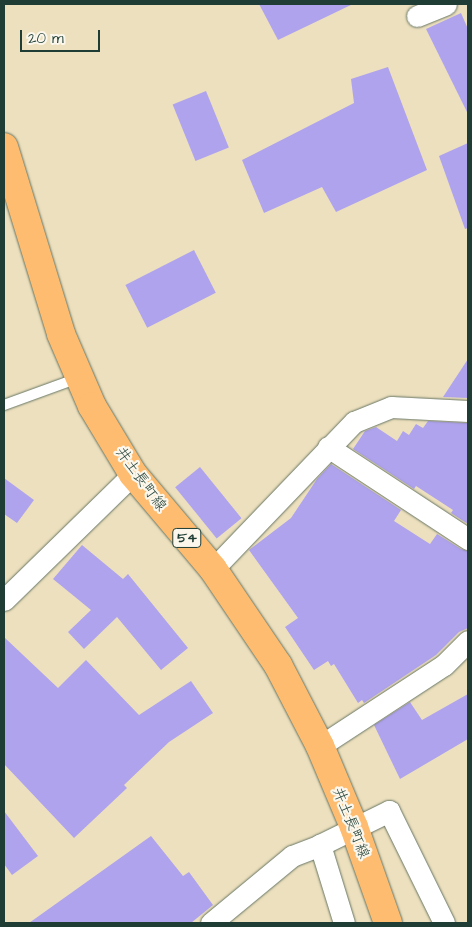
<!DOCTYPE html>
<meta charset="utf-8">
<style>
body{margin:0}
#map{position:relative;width:472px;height:927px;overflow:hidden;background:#ede0be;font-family:"Architects Daughter","Klee One",sans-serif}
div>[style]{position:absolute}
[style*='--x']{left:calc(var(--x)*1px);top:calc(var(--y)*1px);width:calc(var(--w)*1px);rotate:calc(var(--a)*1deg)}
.building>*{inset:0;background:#afa3ee;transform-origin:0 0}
.roads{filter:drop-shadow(0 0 1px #677664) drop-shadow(0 0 1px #677664)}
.lane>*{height:10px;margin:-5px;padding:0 5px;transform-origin:5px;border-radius:5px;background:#fff}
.street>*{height:21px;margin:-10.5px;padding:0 10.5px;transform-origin:10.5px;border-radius:10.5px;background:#fff}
.primary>*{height:28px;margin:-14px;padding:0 14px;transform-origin:14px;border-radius:14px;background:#fdbc70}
span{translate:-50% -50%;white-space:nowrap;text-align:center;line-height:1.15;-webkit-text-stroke:4.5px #fbf7ec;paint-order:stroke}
.shield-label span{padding:1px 4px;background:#fbf7ec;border:1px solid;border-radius:4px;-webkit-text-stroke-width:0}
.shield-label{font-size:14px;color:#1f3d34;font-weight:700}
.street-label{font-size:15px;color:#1f3d34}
.frame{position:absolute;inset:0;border:5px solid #1f3d34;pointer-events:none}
.scale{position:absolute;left:20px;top:30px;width:80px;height:22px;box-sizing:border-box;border:2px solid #1f3d34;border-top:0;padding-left:6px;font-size:15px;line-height:18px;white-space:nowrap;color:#1f3d34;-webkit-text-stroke:4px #fbf7ec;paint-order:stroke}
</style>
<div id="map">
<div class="building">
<div style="clip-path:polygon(259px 4px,353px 4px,278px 40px)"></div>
<div style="clip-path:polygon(461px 13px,468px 29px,468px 114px,426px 29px)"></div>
<div style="clip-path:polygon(388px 67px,427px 170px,336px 212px,322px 187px,264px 213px,242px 160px,354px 103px,351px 79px)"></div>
<div style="left:206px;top:91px;width:61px;height:36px;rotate:68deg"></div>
<div style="clip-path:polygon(468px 143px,468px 228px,465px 229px,439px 156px)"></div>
<div style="left:194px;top:250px;width:48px;height:77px;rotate:63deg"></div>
<div style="clip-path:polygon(468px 359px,468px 398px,443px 397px)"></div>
<div style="clip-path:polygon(428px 421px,468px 423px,468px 524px,451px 513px,453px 510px,416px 486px,414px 489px,353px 449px,365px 431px,376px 427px,397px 441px,403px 431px,409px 435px,416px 424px,423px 428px)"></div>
<div style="clip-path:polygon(331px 464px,401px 510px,394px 521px,430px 544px,437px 534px,461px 549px,468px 551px,468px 628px,459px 632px,436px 655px,364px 703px,362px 700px,358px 703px,334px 664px,331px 666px,328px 661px,314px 670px,285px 627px,298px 618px,249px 550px,291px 518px,317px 479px)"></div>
<div style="left:200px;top:467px;width:66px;height:32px;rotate:51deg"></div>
<div style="clip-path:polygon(4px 478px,34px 500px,17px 523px,4px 514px)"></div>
<div style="clip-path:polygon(82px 545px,123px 579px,128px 574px,188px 648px,161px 670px,117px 617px,84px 649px,68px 632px,91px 610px,53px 579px)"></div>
<div style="clip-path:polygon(4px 637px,58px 688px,86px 660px,139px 715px,191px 681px,213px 713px,169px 742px,124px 785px,127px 788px,74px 838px,4px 764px)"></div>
<div style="clip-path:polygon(468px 694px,468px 739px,400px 779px,374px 725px,410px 702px,422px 720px)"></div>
<div style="clip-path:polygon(4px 811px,38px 856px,12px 875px,4px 864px)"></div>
<div style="clip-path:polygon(151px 836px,183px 876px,189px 872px,213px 905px,191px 923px,29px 923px)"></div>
</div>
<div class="roads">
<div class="lane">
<div style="--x:4;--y:405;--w:79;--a:-20"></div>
</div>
<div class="street">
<div style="--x:417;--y:16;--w:31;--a:-22"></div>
<div style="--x:328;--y:447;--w:168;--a:33.3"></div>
<div style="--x:213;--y:569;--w:204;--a:-46.2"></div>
<div style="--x:354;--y:422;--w:40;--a:-22"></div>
<div style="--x:391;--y:407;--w:77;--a:3"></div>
<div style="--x:4;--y:600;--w:180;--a:-44.3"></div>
<div style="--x:320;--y:746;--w:148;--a:-33.2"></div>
<div style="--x:444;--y:665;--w:34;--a:-45"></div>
<div style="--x:211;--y:923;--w:105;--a:-39.6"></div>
<div style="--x:292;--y:856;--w:30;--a:-21"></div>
<div style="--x:344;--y:923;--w:82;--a:-107.1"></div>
<div style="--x:320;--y:845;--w:77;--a:-26.2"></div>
<div style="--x:389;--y:811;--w:125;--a:63.8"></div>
</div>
<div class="primary">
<div style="--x:4;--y:147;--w:195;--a:73"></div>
<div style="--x:61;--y:334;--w:78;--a:66.7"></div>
<div style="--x:92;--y:406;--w:79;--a:58.9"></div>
<div style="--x:133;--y:474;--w:124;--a:49.9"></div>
<div style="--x:213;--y:569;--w:116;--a:55.9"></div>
<div style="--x:278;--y:665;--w:91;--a:62.6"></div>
<div style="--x:320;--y:746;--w:88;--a:67.2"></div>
<div style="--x:354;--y:827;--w:102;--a:70.5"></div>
</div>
</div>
<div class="shield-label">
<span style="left:187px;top:538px">54</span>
</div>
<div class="street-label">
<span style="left:141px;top:479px;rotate:54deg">井土長町線</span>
<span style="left:351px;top:823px;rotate:68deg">井土長町線</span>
</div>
<div class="frame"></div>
<div class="scale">20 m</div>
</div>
